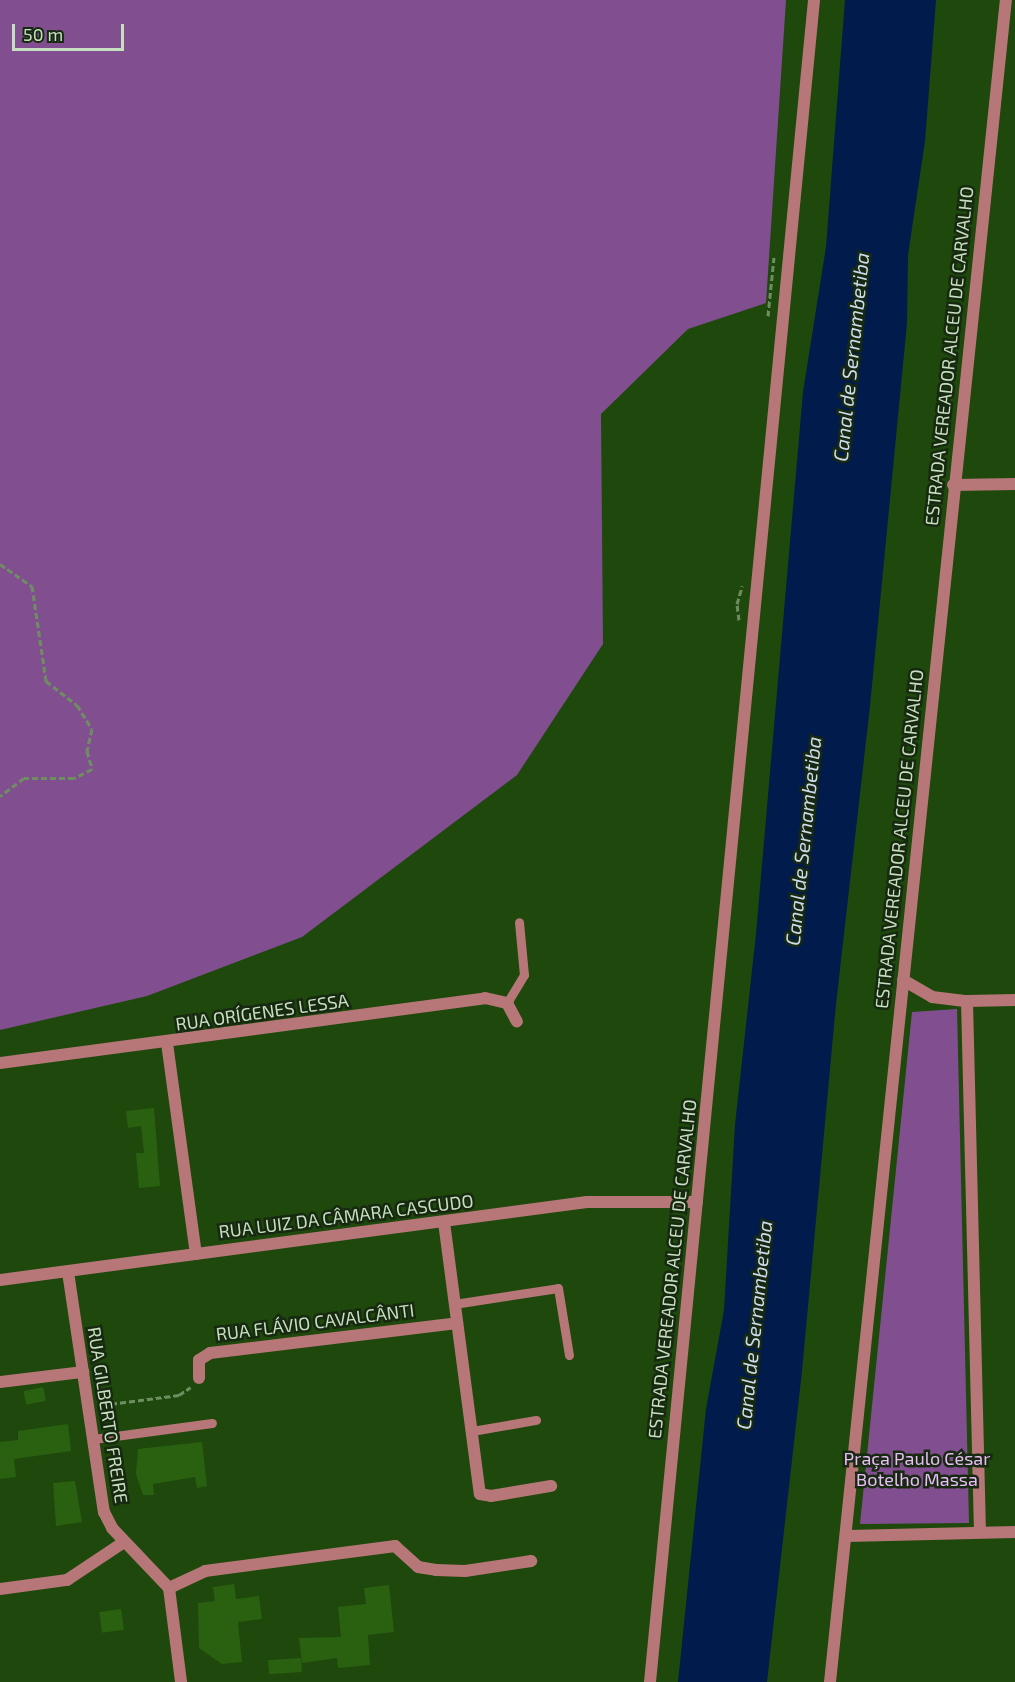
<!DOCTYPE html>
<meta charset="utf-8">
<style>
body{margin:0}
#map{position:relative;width:1015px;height:1682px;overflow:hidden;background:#1e480c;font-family:"Exo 2",sans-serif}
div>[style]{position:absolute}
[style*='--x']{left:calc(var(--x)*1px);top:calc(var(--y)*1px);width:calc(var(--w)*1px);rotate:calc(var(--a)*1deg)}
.green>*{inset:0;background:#814f90}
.water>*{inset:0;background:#001b4c}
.building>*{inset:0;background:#2a6111;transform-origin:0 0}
.path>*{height:3px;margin-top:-1.5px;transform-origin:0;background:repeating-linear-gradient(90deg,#6d8e60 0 6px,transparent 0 9px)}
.service>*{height:9px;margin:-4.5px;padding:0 4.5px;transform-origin:4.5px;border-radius:4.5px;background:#b77677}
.minor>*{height:12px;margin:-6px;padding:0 6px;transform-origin:6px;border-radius:6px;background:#b77677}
.tertiary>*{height:12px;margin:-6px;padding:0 6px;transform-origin:6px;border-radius:6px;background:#b77677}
span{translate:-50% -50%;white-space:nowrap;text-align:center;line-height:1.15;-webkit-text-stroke:5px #172910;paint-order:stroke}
.street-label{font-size:18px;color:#c7dfc0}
.park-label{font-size:18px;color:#e9bdf7}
.water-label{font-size:20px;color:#cddbee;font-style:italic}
.scale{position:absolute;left:12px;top:24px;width:112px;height:27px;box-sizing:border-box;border:3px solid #c7dfc0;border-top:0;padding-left:8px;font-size:18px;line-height:21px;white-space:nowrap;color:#c7dfc0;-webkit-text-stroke:4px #172910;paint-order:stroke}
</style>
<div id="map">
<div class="green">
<div style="clip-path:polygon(0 0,786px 0,766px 303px,688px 329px,601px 414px,603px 644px,517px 775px,302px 937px,147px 996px,0 1030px)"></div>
<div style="clip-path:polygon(957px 1009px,969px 1523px,860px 1524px,912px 1012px)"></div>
</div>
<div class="water">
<div style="clip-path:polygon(845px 0,936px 0,925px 141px,908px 255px,907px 323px,870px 706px,836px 1004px,802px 1371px,767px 1682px,678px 1682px,706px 1409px,724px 1310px,735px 1125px,756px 934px,803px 392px,826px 247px)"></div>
</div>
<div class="building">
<div style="clip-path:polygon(154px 1108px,160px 1186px,139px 1188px,136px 1153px,144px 1153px,141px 1126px,128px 1128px,126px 1111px)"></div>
<div style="left:43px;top:1387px;width:14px;height:20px;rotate:78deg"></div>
<div style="clip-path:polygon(68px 1424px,71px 1451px,14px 1459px,16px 1477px,0 1479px,0 1442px,18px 1440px,18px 1431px)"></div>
<div style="clip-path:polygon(202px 1442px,207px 1486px,197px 1488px,195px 1477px,153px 1484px,154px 1495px,143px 1495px,136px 1474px,138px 1449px)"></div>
<div style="clip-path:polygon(75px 1481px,82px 1522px,56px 1526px,53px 1483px)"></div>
<div style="clip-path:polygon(234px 1584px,236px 1599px,259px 1596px,262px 1619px,238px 1622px,242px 1662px,222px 1664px,199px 1648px,198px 1603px,215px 1601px,213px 1587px)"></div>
<div style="clip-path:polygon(389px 1585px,394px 1632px,368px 1635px,370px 1665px,338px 1668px,337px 1658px,302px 1663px,299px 1638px,341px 1637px,338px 1607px,366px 1604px,364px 1588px)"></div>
<div style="left:121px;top:1609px;width:21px;height:22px;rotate:82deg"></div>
<div style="left:301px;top:1658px;width:14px;height:33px;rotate:86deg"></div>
</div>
<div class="path">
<div style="--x:768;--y:316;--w:59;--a:-84.2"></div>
<div style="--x:0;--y:564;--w:39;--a:35"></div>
<div style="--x:32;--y:586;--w:96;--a:81.6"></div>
<div style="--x:46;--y:681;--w:39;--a:38"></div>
<div style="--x:77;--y:705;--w:28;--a:58"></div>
<div style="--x:92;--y:729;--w:23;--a:103"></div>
<div style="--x:87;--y:751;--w:19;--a:74"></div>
<div style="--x:92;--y:769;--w:20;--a:153"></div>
<div style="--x:74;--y:778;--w:50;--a:180"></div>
<div style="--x:24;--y:778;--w:30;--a:143"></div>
<div style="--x:739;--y:620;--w:16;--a:-97"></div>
<div style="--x:737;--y:604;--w:19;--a:-74"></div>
<div style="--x:102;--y:1405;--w:78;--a:-7.4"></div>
<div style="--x:179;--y:1395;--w:14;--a:-34"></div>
</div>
<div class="service">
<div style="--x:507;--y:1003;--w:33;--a:-59"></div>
<div style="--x:524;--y:975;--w:53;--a:-95.4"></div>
<div style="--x:454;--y:1304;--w:105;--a:-8.7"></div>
<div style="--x:558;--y:1288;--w:68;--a:80.7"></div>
<div style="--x:472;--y:1431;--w:65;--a:-9.8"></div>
<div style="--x:93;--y:1439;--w:120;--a:-7.7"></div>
</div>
<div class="minor">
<div style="--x:953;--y:485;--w:62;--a:-0.9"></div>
<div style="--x:903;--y:980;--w:34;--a:30"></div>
<div style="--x:932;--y:997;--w:35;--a:7"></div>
<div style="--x:967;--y:1001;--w:48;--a:-1.2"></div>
<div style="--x:967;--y:1001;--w:531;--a:88.6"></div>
<div style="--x:167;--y:1043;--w:213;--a:82.2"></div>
<div style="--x:0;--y:1063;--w:489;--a:-7.6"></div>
<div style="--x:485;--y:998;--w:23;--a:13"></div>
<div style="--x:507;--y:1003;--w:21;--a:62"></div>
<div style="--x:444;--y:1222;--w:274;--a:82.5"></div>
<div style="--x:480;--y:1494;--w:11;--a:10"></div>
<div style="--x:491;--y:1496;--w:61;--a:-9.5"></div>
<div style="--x:68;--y:1272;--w:243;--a:81.5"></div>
<div style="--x:104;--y:1512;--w:18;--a:63"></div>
<div style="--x:112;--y:1528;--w:83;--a:46.5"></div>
<div style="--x:169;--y:1588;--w:95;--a:82.7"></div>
<div style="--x:0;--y:1280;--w:592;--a:-7.57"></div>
<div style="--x:587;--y:1202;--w:110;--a:0"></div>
<div style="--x:199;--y:1378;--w:18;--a:-90"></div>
<div style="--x:199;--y:1360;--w:13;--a:-32"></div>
<div style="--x:210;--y:1353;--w:249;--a:-6.9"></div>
<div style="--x:0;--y:1382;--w:84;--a:-6.9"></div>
<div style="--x:848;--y:1536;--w:167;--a:-1.4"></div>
<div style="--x:169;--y:1588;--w:40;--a:-25"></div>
<div style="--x:205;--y:1571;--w:192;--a:-7.5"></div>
<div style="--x:395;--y:1546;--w:31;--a:42"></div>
<div style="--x:418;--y:1567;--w:18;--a:9"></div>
<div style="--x:436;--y:1570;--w:29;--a:2"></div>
<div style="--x:465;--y:1571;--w:67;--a:-8.6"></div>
<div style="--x:0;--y:1589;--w:68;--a:-7.7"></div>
<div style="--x:67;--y:1580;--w:69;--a:-33.7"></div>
<div style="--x:830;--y:1682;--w:1691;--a:-84.03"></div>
</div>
<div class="tertiary">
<div style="--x:650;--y:1682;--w:1690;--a:-84.43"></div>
</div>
<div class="street-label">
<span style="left:949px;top:356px;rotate:-84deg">ESTRADA VEREADOR ALCEU DE CARVALHO</span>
<span style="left:899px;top:839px;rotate:-84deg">ESTRADA VEREADOR ALCEU DE CARVALHO</span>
<span style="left:262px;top:1012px;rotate:-8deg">RUA ORÍGENES LESSA</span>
<span style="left:346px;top:1216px;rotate:-7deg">RUA LUIZ DA CÂMARA CASCUDO</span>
<span style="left:672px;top:1269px;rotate:-84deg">ESTRADA VEREADOR ALCEU DE CARVALHO</span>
<span style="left:315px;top:1322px;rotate:-7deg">RUA FLÁVIO CAVALCÂNTI</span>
<span style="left:108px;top:1415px;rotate:81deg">RUA GILBERTO FREIRE</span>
</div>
<div class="park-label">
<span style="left:917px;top:1469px">Praça Paulo César<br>Botelho Massa</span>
</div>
<div class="water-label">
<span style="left:851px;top:357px;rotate:-84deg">Canal de Sernambetiba</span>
<span style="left:803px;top:841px;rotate:-84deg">Canal de Sernambetiba</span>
<span style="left:754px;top:1325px;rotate:-84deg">Canal de Sernambetiba</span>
</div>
<div class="scale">50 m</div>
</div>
